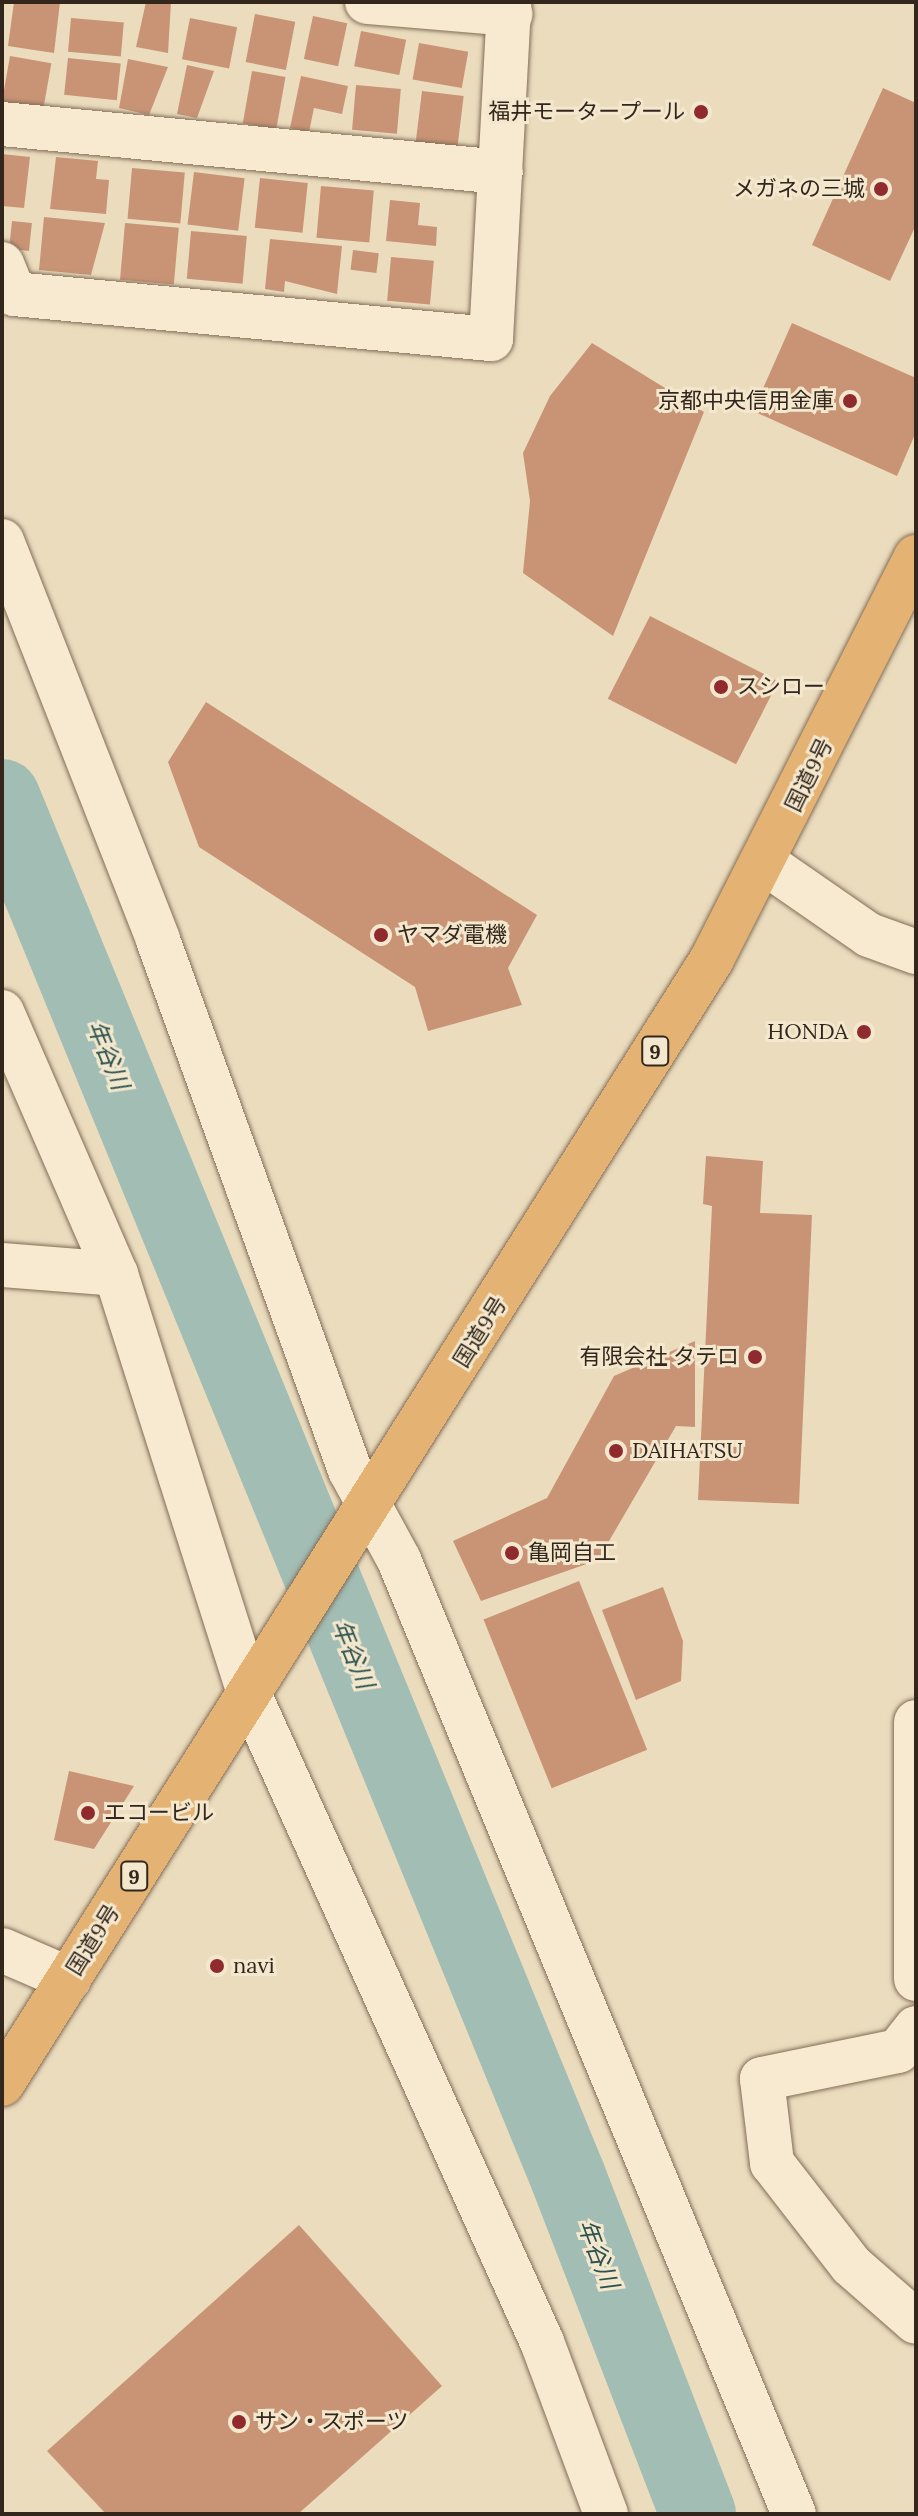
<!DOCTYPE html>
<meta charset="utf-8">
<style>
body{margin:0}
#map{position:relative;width:918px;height:2516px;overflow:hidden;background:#ebdcbe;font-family:Lora,"Noto Sans JP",serif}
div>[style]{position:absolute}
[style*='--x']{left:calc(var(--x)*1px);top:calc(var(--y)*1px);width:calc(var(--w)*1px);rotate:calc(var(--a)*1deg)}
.river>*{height:76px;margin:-38px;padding:0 38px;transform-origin:38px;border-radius:38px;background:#a1bdb4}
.building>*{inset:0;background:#c89475;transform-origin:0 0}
.roads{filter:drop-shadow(0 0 2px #836d58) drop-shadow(0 0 2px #836d58)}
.minor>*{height:44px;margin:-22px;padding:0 22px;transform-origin:22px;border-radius:22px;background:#f7ead0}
.trunk>*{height:44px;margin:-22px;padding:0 22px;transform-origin:22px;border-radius:22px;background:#e4b373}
.dots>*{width:22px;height:22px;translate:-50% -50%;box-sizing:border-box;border:4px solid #f3e7cd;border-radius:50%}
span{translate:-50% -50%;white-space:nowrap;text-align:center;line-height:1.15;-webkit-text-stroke:6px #f3e7cd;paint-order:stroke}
.shield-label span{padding:2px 6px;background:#f3e7cd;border:2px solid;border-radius:6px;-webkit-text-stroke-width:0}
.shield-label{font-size:20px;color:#33261c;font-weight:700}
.poi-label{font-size:22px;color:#33261c}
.right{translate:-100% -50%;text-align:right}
.left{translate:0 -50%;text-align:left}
.street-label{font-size:22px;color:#33261c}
.water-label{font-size:24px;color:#2b524e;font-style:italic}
.frame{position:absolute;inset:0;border:4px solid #33261c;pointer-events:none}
</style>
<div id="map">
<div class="river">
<div style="--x:2;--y:797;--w:1492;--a:67.7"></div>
<div style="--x:568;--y:2177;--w:361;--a:68.9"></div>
</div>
<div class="building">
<div style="clip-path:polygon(14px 2px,60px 2px,54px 53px,8px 46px)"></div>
<div style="clip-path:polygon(146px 2px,171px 2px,168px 53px,136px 47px)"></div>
<div style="left:255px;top:14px;width:41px;height:49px;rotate:11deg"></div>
<div style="left:313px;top:16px;width:35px;height:44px;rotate:12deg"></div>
<div style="left:71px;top:18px;width:53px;height:34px;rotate:5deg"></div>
<div style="left:190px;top:18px;width:48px;height:42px;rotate:11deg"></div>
<div style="left:361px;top:31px;width:46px;height:36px;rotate:11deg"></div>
<div style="left:419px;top:43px;width:50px;height:37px;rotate:10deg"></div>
<div style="left:10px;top:56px;width:42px;height:50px;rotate:10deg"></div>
<div style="left:68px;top:58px;width:53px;height:37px;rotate:6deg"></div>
<div style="clip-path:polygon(128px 59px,168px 67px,149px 115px,119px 108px)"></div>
<div style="clip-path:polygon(187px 65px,214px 71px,197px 118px,177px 114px)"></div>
<div style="left:252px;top:71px;width:34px;height:53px;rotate:10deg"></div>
<div style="clip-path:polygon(301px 76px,348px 86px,342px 114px,314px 108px,309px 132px,290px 128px)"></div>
<div style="left:356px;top:85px;width:45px;height:45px;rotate:5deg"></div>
<div style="clip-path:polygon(883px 88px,916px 103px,916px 225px,890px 281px,812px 245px)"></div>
<div style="left:422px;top:91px;width:42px;height:56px;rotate:7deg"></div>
<div style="clip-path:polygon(2px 154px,30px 157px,24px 208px,2px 206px)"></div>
<div style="clip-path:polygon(56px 157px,98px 161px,96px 179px,109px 180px,106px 214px,50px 209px)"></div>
<div style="left:132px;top:168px;width:53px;height:51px;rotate:5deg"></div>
<div style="left:194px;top:172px;width:51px;height:53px;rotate:7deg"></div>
<div style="left:260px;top:178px;width:48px;height:50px;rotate:6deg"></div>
<div style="left:321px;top:186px;width:53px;height:52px;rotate:5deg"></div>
<div style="clip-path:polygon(390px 200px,420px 203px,418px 225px,437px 227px,436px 246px,386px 241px)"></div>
<div style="clip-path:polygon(44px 217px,105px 223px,91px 275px,39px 270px)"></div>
<div style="left:12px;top:221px;width:20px;height:28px;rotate:6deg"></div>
<div style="left:125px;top:223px;width:54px;height:57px;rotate:5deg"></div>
<div style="left:191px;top:231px;width:56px;height:48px;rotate:5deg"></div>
<div style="clip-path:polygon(270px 239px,342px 246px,337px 294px,285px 281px,284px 292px,265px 289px)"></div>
<div style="left:353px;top:250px;width:26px;height:20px;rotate:7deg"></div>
<div style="left:391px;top:257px;width:43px;height:44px;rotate:5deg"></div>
<div style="clip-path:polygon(792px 323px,916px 378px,916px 432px,897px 476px,753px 411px)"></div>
<div style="clip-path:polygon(592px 343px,704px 412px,613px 636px,523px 573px,530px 501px,523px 453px,550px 396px)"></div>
<div style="left:650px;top:616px;width:144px;height:93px;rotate:27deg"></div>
<div style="clip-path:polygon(206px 702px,537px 915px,508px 968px,522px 1005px,428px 1031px,415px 987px,199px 847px,168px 762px)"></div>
<div style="clip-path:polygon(706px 1156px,763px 1161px,760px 1213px,812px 1215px,799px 1504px,698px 1500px,712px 1206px,703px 1204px)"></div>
<div style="clip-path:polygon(695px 1341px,695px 1427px,676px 1426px,598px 1560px,481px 1601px,453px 1541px,547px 1498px,614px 1376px)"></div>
<div style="left:579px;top:1581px;width:182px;height:103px;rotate:68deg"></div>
<div style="clip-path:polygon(663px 1587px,683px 1641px,681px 1681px,636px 1700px,602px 1610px)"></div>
<div style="clip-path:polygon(69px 1771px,134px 1786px,94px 1849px,54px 1840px)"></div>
<div style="clip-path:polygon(299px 2225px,442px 2386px,298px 2514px,106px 2514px,47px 2451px)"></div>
</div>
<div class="roads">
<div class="minor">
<div style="--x:367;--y:2;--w:144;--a:4.8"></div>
<div style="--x:2;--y:124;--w:501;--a:5.49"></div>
<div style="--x:2;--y:264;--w:32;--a:68"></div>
<div style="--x:14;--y:294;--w:479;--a:5.4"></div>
<div style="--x:491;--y:339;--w:337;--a:-86.9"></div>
<div style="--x:2;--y:541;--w:428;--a:68.6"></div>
<div style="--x:158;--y:940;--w:564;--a:70.09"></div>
<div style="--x:350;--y:1470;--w:102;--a:61.4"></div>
<div style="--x:399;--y:1560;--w:1033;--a:67.51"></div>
<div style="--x:765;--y:863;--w:126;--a:34.7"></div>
<div style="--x:869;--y:935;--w:50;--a:19.9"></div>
<div style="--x:2;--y:1012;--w:286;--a:66.5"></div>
<div style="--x:116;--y:1274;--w:441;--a:72.4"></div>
<div style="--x:249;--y:1694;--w:711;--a:65.67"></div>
<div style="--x:542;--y:2342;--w:184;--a:69.6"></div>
<div style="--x:2;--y:1265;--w:114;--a:4.5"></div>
<div style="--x:916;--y:1722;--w:257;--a:90"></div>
<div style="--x:2;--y:1950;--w:73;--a:23.4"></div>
<div style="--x:916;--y:2028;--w:29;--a:128"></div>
<div style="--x:898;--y:2051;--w:139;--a:168.4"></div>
<div style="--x:762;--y:2079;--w:85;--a:83.2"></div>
<div style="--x:772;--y:2163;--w:129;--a:52.2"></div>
<div style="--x:851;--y:2265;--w:86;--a:41.2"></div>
</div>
<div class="trunk">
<div style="--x:2;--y:2084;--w:1330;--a:-57.74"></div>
<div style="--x:712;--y:959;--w:451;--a:-63.1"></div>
</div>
</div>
<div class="dots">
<div style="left:701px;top:112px;background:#8f2a2f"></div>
<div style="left:881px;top:189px;background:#8f2a2f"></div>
<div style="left:850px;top:401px;background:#8f2a2f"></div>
<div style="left:721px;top:687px;background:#8f2a2f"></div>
<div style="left:381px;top:935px;background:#8f2a2f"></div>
<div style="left:864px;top:1032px;background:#8f2a2f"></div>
<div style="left:755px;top:1357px;background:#8f2a2f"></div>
<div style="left:616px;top:1451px;background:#8f2a2f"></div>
<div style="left:512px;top:1553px;background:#8f2a2f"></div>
<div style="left:88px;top:1813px;background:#8f2a2f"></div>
<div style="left:217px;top:1966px;background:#8f2a2f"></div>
<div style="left:239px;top:2422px;background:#8f2a2f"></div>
</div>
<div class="shield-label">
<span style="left:655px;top:1051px">9</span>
<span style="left:134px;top:1876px">9</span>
</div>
<div class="poi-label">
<span class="right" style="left:685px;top:112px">福井モータープール</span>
<span class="right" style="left:865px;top:189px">メガネの三城</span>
<span class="right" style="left:834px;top:401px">京都中央信用金庫</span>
<span class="left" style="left:737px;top:687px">スシロー</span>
<span class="left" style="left:397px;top:935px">ヤマダ電機</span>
<span class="right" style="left:848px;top:1032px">HONDA</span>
<span class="right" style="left:739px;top:1357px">有限会社 タテロ</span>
<span class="left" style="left:632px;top:1451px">DAIHATSU</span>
<span class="left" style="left:528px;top:1553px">亀岡自工</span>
<span class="left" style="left:104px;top:1813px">エコービル</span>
<span class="left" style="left:233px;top:1966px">navi</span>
<span class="left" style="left:255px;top:2422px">サン・スポーツ</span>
</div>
<div class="street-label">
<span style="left:809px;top:775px;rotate:-64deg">国道9号</span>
<span style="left:480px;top:1332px;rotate:-58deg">国道9号</span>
<span style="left:93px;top:1940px;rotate:-58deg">国道9号</span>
</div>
<div class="water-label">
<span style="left:108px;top:1055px;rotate:68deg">年谷川</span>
<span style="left:353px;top:1654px;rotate:68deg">年谷川</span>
<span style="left:598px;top:2254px;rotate:69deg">年谷川</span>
</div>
<div class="frame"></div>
</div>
